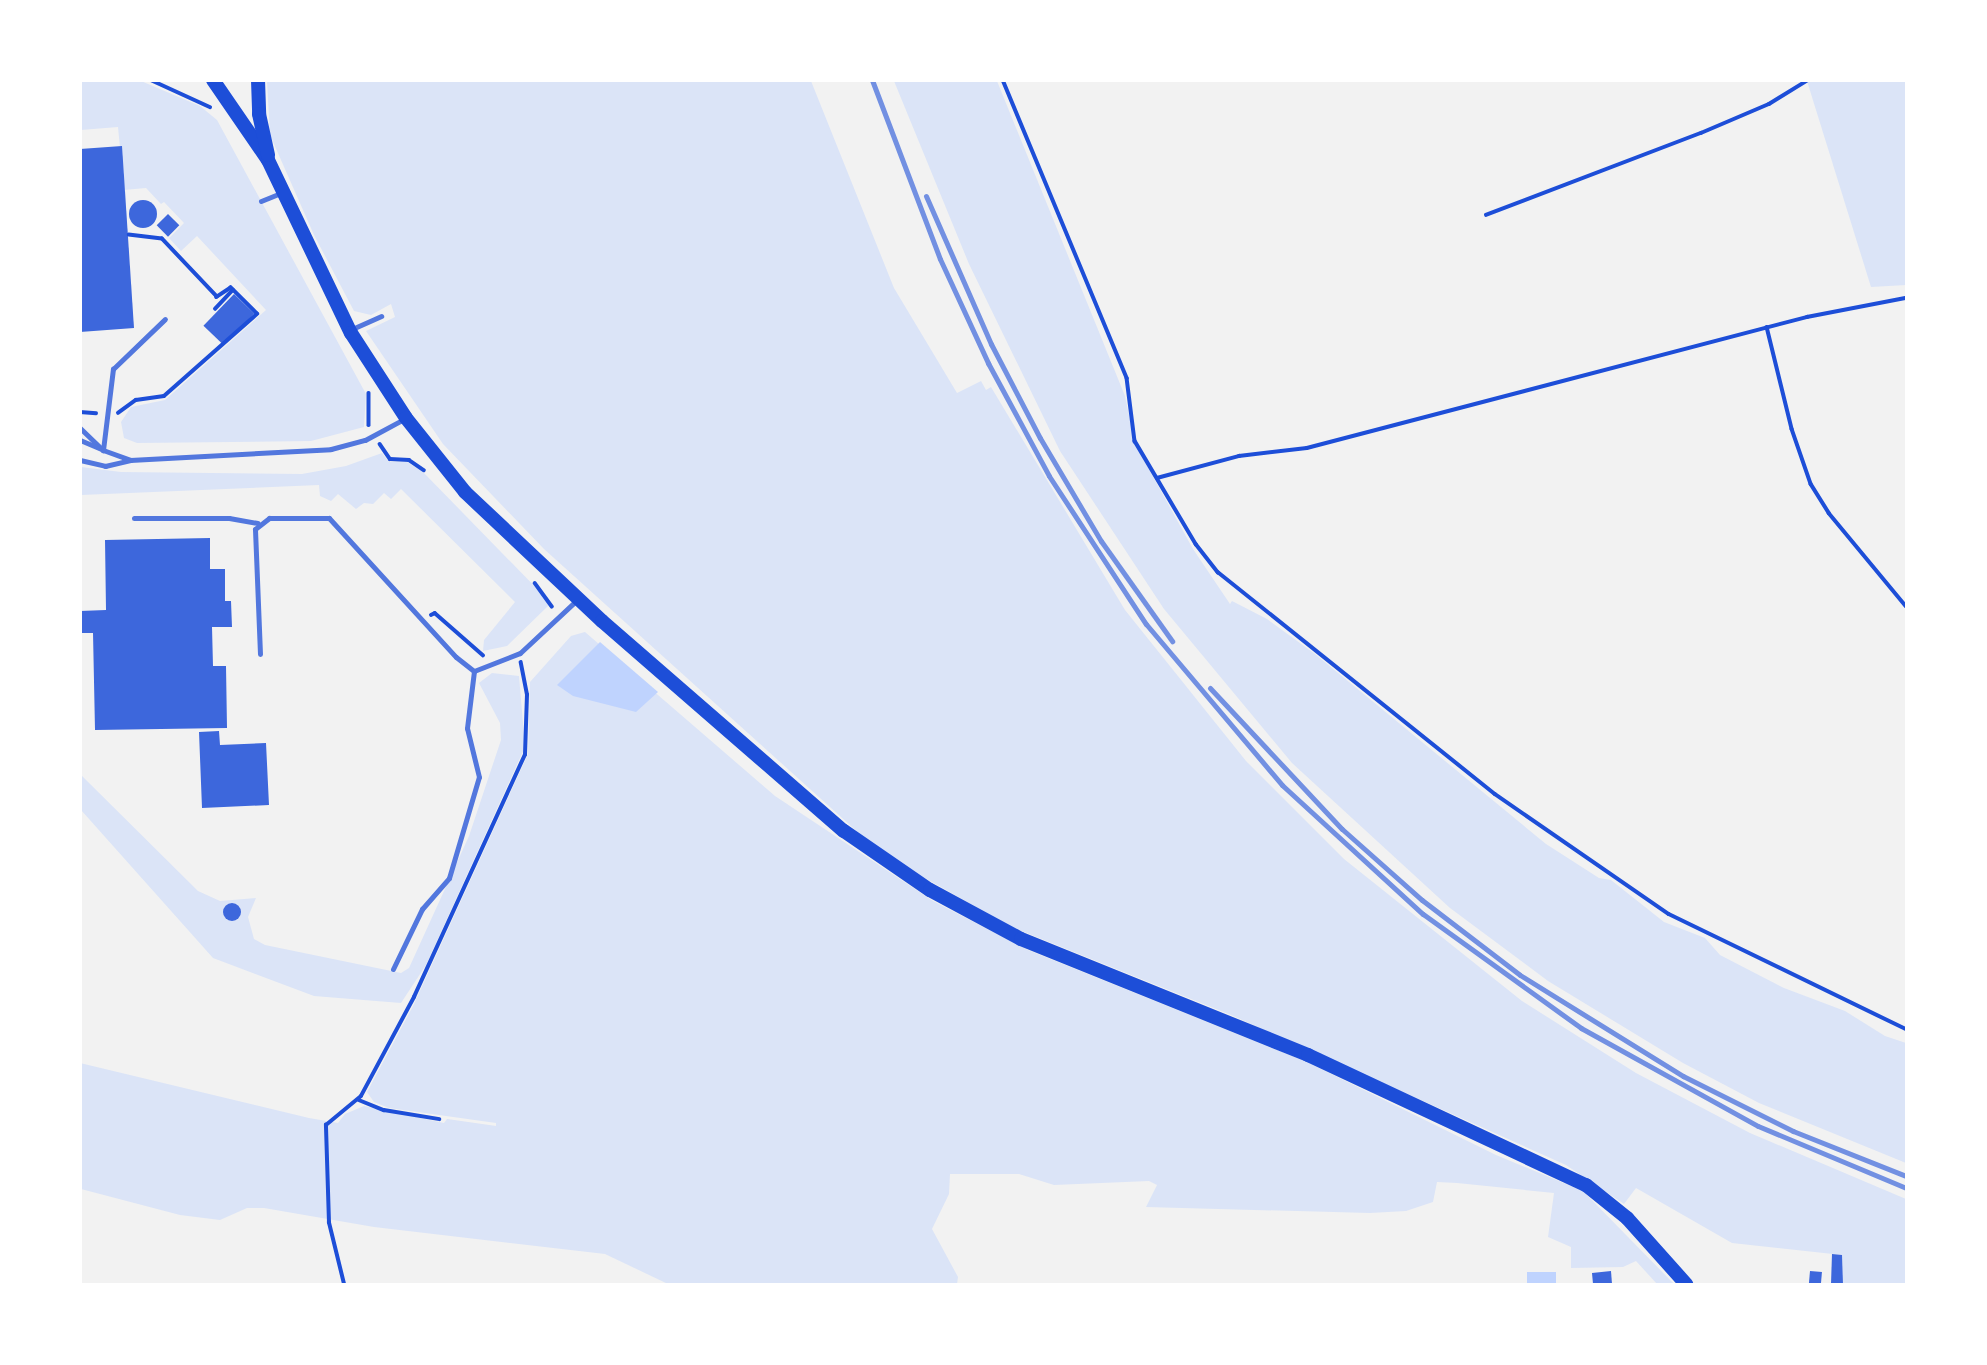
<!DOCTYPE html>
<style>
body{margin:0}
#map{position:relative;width:1987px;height:1365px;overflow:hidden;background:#f2f2f2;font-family:Overpass,sans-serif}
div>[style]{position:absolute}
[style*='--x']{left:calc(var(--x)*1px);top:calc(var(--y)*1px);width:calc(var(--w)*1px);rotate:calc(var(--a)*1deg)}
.green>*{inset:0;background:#dbe4f7}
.water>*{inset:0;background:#bfd3fe;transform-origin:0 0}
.building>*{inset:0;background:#3d67dc;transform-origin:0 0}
.round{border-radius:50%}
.path>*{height:3.5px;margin:-1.75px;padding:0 1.75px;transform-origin:1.75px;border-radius:1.75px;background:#1d4ed8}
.service>*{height:5px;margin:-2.5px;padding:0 2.5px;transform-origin:2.5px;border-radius:2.5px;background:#5277de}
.secondary>*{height:14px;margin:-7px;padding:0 7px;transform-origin:7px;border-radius:7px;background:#1d4ed8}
.rail>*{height:5px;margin:-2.5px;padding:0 2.5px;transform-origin:2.5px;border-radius:2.5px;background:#7290e2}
span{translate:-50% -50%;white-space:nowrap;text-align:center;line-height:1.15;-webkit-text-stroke:7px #fff;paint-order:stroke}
.frame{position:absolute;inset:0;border:82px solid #fff;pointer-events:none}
</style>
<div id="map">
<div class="green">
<div style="clip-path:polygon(80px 81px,141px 81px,200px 106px,217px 120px,366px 394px,364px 427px,311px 441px,137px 443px,124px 438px,121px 422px,131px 407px,165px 400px,266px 310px,197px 236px,181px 251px,169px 238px,184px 223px,164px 202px,161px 204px,146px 188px,124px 190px,118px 127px,81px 130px)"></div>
<div style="clip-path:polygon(267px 81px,811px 81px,894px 288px,957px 393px,981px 381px,986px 390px,991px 387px,1125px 610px,1246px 761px,1344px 859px,1522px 1001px,1636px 1073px,1750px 1133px,1906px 1199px,1906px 1284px,1843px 1284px,1842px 1255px,1732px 1243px,1636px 1188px,1624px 1204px,1566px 1165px,1231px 1015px,1014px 928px,882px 854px,544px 549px,443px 444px,366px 331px,395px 317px,391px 304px,371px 315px,354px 311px,314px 235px,270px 135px)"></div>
<div style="clip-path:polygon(894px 81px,997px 81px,1125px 396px,1135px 444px,1193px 549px,1230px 604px,1232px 601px,1267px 619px,1315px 654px,1546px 844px,1599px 878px,1611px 880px,1664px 922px,1705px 938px,1720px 955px,1784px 988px,1845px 1011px,1885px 1036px,1906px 1043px,1906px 1163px,1759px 1103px,1683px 1063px,1548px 981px,1450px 908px,1292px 763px,1164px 609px,1060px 451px,969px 264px)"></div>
<div style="clip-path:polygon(1807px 81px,1906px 81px,1906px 285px,1871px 287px)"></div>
<div style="clip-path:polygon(382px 453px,389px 462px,407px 462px,422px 471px,546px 598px,548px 606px,507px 646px,483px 651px,484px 640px,515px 602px,401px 489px,391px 499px,384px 493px,373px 504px,364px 503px,356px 509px,338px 494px,331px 501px,320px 496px,319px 485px,81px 495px,81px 467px,121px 472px,302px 474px,346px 466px)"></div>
<div style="clip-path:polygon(585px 632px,775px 796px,933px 901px,1028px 950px,1307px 1062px,1496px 1155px,1583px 1191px,1674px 1284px,1657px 1284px,1636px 1261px,1623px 1267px,1571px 1268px,1571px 1247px,1548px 1237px,1554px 1193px,1457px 1183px,1437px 1182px,1433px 1202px,1406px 1211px,1370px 1213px,1146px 1207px,1157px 1185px,1149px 1181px,1054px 1185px,1019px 1174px,950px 1174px,949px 1194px,932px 1229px,958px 1277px,957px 1284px,668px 1284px,605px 1254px,374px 1227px,264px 1208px,247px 1208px,220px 1220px,180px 1215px,81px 1189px,80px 1063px,309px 1118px,338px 1123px,345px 1114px,364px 1106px,444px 1123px,447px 1119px,496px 1126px,496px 1123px,389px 1108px,374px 1102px,367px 1092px,413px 1006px,528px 754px,530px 682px,571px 636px)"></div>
<div style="clip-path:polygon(492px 673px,519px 676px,525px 747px,426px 965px,401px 1003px,314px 996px,213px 958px,81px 810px,80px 774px,198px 891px,220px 901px,256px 898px,248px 917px,254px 939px,265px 945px,401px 973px,409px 968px,469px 836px,501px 740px,500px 723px,479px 683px)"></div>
</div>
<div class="water">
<div style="clip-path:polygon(600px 642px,658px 692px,636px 712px,573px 696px,557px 685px)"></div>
<div style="left:1527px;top:1272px;width:29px;height:12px"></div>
</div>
<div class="building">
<div style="clip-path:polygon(122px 146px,134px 328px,80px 332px,80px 149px)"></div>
<div class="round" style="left:129px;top:200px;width:28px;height:28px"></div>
<div style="left:168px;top:214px;width:16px;height:16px;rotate:45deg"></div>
<div style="left:234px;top:294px;width:28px;height:44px;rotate:44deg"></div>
<div style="clip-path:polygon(210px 538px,210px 569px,225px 569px,225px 601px,231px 601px,232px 627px,212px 627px,213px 666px,226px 666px,227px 728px,95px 730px,93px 633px,80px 633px,80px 611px,106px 610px,105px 540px)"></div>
<div style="clip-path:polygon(219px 731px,220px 745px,266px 743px,269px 805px,202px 808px,199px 732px)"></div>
<div class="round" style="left:223px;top:903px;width:18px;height:18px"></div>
<div style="clip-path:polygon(1832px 1254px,1842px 1255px,1843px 1284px,1831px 1284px)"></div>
<div style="clip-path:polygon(1611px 1271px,1612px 1284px,1593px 1284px,1592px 1273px)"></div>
<div style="left:1810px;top:1271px;width:12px;height:13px;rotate:5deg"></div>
</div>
<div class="path">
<div style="--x:151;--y:80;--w:65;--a:24.6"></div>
<div style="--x:1003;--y:80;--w:323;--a:67.4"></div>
<div style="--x:1127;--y:378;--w:64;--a:82.8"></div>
<div style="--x:1135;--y:441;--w:120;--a:59.4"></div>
<div style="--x:1196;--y:544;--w:36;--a:52"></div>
<div style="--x:1218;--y:572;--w:355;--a:38.7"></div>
<div style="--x:1495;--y:794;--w:211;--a:34.6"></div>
<div style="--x:1669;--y:914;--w:263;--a:25.9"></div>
<div style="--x:1486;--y:215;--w:230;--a:-20.9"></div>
<div style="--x:1701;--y:133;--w:74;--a:-23.1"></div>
<div style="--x:1769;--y:104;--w:46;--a:-31.6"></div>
<div style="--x:215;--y:309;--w:26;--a:-47"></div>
<div style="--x:1767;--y:327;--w:105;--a:76.2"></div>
<div style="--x:1792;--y:429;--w:58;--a:70.9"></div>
<div style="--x:1811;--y:484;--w:34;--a:58"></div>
<div style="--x:1829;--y:513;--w:121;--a:50.4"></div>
<div style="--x:369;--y:393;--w:32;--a:90"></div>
<div style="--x:80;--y:412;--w:16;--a:4"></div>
<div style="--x:118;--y:413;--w:22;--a:-36"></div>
<div style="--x:136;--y:400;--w:28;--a:-8"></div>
<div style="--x:164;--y:396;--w:124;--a:-41.4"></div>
<div style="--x:257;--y:314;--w:37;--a:-135"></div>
<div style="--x:231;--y:288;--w:17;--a:147"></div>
<div style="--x:217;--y:297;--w:80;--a:-133.5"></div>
<div style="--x:162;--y:239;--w:33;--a:-173"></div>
<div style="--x:380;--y:444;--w:18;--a:56"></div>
<div style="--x:390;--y:459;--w:19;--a:3"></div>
<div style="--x:409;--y:460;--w:18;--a:34"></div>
<div style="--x:1157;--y:478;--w:85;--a:-15"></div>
<div style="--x:1239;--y:456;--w:68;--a:-6.7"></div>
<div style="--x:1307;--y:448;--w:517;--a:-14.68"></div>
<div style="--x:1807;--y:317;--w:101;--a:-10.9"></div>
<div style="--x:535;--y:583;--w:29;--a:54"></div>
<div style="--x:431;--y:615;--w:4;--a:-27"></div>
<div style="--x:435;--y:613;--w:64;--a:41.2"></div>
<div style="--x:359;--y:1100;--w:27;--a:22"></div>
<div style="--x:384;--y:1110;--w:56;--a:9.3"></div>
<div style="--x:344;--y:1284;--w:63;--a:-103.8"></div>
<div style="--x:329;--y:1223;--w:98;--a:-91.8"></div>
<div style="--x:326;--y:1125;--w:45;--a:-39.6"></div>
<div style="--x:361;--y:1096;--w:112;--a:-61.8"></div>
<div style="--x:414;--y:997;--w:266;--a:-65.4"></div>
<div style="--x:525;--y:755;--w:60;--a:-88.1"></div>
<div style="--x:527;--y:695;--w:33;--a:-101"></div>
</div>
<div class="service">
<div style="--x:261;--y:201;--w:24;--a:-22"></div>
<div style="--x:352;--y:329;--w:32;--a:-24"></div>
<div style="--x:80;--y:428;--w:32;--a:44"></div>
<div style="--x:103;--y:450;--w:29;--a:20"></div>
<div style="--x:130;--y:460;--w:201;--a:-3.1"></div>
<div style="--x:331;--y:449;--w:35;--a:-15"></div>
<div style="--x:365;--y:440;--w:44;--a:-28.3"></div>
<div style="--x:80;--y:440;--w:25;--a:23"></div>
<div style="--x:103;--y:450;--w:82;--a:-83"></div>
<div style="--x:113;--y:369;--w:72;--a:-43.9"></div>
<div style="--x:80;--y:460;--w:26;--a:13"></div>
<div style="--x:105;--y:466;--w:26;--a:-13"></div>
<div style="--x:134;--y:518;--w:95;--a:0"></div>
<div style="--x:229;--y:518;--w:29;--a:10"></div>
<div style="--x:260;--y:654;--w:125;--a:-92.3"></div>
<div style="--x:255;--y:529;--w:18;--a:-38"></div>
<div style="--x:269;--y:518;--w:60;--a:0"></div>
<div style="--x:329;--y:518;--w:188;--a:47.6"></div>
<div style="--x:456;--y:657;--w:23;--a:38"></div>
<div style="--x:474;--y:671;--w:49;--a:-21.4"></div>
<div style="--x:520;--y:653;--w:79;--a:-43"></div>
<div style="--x:393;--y:969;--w:67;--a:-64.2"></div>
<div style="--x:422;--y:909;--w:41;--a:-48.9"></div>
<div style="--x:449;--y:878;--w:105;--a:-73.5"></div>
<div style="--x:479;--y:777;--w:50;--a:-103.8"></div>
<div style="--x:467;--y:728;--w:57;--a:-83"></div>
</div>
<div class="secondary">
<div style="--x:213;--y:80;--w:97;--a:55.5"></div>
<div style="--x:268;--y:160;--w:192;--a:64.4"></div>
<div style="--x:351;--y:333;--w:101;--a:57.1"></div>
<div style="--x:406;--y:418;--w:95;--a:51.4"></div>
<div style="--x:465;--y:492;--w:188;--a:43.3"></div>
<div style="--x:602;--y:621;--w:320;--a:41"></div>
<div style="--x:844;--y:831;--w:104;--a:34.5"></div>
<div style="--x:930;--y:890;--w:103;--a:28.3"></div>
<div style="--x:1021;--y:939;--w:310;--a:22"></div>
<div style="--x:1308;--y:1055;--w:307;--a:25.1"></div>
<div style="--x:1586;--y:1185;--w:53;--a:38.8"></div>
<div style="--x:1627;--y:1218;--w:89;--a:48.2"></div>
<div style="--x:258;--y:80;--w:34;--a:88"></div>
<div style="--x:259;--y:114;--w:42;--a:77.6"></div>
</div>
<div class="rail">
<div style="--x:872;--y:80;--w:191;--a:69.2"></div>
<div style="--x:940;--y:259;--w:115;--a:65.2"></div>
<div style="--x:988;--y:363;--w:128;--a:61.6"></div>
<div style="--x:1049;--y:476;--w:177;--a:56.8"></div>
<div style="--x:1146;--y:624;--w:211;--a:49.8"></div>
<div style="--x:1282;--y:785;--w:191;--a:42.5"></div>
<div style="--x:1423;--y:914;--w:195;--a:35.8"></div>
<div style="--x:1581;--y:1028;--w:202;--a:29"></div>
<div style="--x:1758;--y:1126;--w:160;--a:22.7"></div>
<div style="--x:926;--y:196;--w:162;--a:66.3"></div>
<div style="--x:991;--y:344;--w:106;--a:62.5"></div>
<div style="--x:1040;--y:438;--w:120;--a:59.4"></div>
<div style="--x:1101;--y:541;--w:123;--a:54.6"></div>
<div style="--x:1210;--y:688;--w:193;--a:46.9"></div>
<div style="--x:1342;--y:829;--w:107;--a:41.6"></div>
<div style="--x:1422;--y:900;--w:123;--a:37.4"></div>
<div style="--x:1520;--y:975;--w:192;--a:31.8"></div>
<div style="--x:1683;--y:1076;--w:123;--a:26.6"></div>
<div style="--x:1793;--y:1131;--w:122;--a:21.7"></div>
</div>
<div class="frame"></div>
</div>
